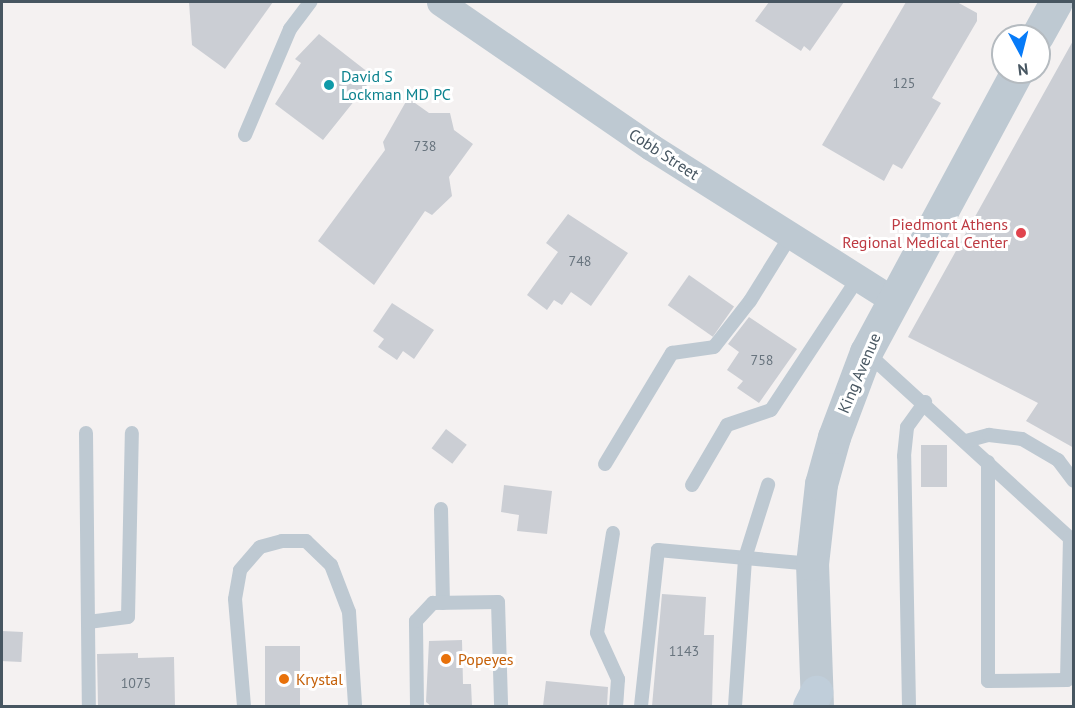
<!DOCTYPE html>
<style>
body{margin:0}
#map{position:relative;width:1075px;height:708px;overflow:hidden;background:#f4f1f1;font-family:"PT Sans",sans-serif}
div>[style]{position:absolute}
[style*='--x']{left:calc(var(--x)*1px);top:calc(var(--y)*1px);width:calc(var(--w)*1px);rotate:calc(var(--a)*1deg)}
.building>*{inset:0;background:#cbced4;transform-origin:0 0}
.service>*{height:14px;margin:-7px;padding:0 7px;transform-origin:7px;border-radius:7px;background:#bec9d2}
.minor>*{height:27px;margin:-13.5px;padding:0 13.5px;transform-origin:13.5px;border-radius:13.5px;background:#bec9d2}
.tertiary>*{height:33px;margin:-16.5px;padding:0 16.5px;transform-origin:16.5px;border-radius:16.5px;background:#bec9d2}
.secondary>*{height:33px;margin:-16.5px;padding:0 16.5px;transform-origin:16.5px;border-radius:16.5px;background:#c0ceda}
.dots>*{width:16px;height:16px;translate:-50% -50%;box-sizing:border-box;border:3px solid #fff;border-radius:50%}
span{translate:-50% -50%;white-space:nowrap;text-align:center;line-height:1.15;-webkit-text-stroke:6px #fff;paint-order:stroke}
.number-label{font-size:14px;color:#68747e}
.number-label span{-webkit-text-stroke-width:0}
.culture-label{font-size:16px;color:#0d838f}
.left{translate:0 -50%;text-align:left}
.street-label{font-size:16px;color:#475661}
.health-label{font-size:16px;color:#be3a42}
.right{translate:-100% -50%;text-align:right}
.food-label{font-size:16px;color:#c56008}
.frame{position:absolute;inset:0;border:3px solid #475661;pointer-events:none}
.north{position:absolute;left:991px;top:24px;width:60px;height:60px;box-sizing:border-box;background:#fff;border:2px solid #b5bbc0;border-radius:50%;rotate:173deg;font-size:16px;font-weight:700;line-height:24px;text-align:center;color:#475661}
.north::after{content:'';display:block;margin:auto;width:21px;height:27px;background:#077bf8;clip-path:polygon(50% 0,100% 100%,50% 72%,0 100%)}
</style>
<div id="map">
<div class="building">
<div style="clip-path:polygon(189px 2px,273px 2px,225px 69px,192px 45px)"></div>
<div style="clip-path:polygon(769px 2px,844px 2px,810px 51px,804px 46px,801px 51px,755px 21px)"></div>
<div style="clip-path:polygon(906px 2px,957px 2px,977px 13px,977px 21px,932px 98px,941px 103px,902px 169px,893px 164px,884px 181px,822px 145px)"></div>
<div style="clip-path:polygon(319px 34px,369px 73px,363px 81px,367px 85px,323px 140px,275px 104px,301px 63px,295px 59px)"></div>
<div style="clip-path:polygon(1074px 39px,1074px 448px,1026px 421px,1038px 403px,908px 337px)"></div>
<div style="clip-path:polygon(408px 98px,429px 113px,450px 113px,454px 130px,473px 144px,449px 177px,452px 196px,432px 215px,425px 211px,374px 285px,318px 241px,385px 150px,383px 142px)"></div>
<div style="clip-path:polygon(568px 214px,628px 253px,591px 306px,571px 292px,562px 305px,554px 300px,547px 310px,527px 295px,558px 252px,546px 243px)"></div>
<div style="left:689px;top:275px;width:55px;height:37px;rotate:35deg"></div>
<div style="clip-path:polygon(392px 303px,434px 330px,414px 359px,403px 351px,397px 360px,378px 347px,384px 339px,373px 331px)"></div>
<div style="clip-path:polygon(749px 317px,797px 349px,759px 403px,737px 388px,743px 381px,727px 370px,739px 352px,728px 344px)"></div>
<div style="left:446px;top:429px;width:26px;height:24px;rotate:37deg"></div>
<div style="left:921px;top:445px;width:26px;height:42px"></div>
<div style="clip-path:polygon(504px 485px,552px 491px,547px 534px,517px 531px,519px 515px,501px 512px)"></div>
<div style="clip-path:polygon(662px 594px,706px 597px,704px 635px,714px 635px,712px 706px,652px 706px)"></div>
<div style="left:2px;top:631px;width:21px;height:30px;rotate:3deg"></div>
<div style="clip-path:polygon(462px 640px,463px 684px,471px 684px,472px 706px,431px 706px,426px 702px,429px 641px)"></div>
<div style="left:265px;top:646px;width:35px;height:60px"></div>
<div style="clip-path:polygon(138px 653px,138px 658px,174px 657px,175px 706px,98px 706px,97px 654px)"></div>
<div style="clip-path:polygon(546px 681px,608px 687px,607px 706px,543px 706px)"></div>
</div>
<div class="service">
<div style="--x:245;--y:135;--w:115;--a:-67"></div>
<div style="--x:290;--y:29;--w:34;--a:-53"></div>
<div style="--x:866;--y:352;--w:282;--a:42.4"></div>
<div style="--x:86;--y:433;--w:273;--a:89.4"></div>
<div style="--x:966;--y:441;--w:24;--a:-15"></div>
<div style="--x:989;--y:435;--w:33;--a:7"></div>
<div style="--x:1022;--y:439;--w:42;--a:30.3"></div>
<div style="--x:1058;--y:460;--w:26;--a:53"></div>
<div style="--x:988;--y:462;--w:219;--a:90"></div>
<div style="--x:988;--y:681;--w:79;--a:-0.7"></div>
<div style="--x:1067;--y:680;--w:142;--a:-88.8"></div>
<div style="--x:605;--y:464;--w:130;--a:-58.9"></div>
<div style="--x:672;--y:353;--w:42;--a:-8.1"></div>
<div style="--x:714;--y:347;--w:58;--a:-52"></div>
<div style="--x:750;--y:301;--w:78;--a:-58.2"></div>
<div style="--x:692;--y:485;--w:69;--a:-59.7"></div>
<div style="--x:727;--y:425;--w:46;--a:-18.8"></div>
<div style="--x:771;--y:410;--w:158;--a:-56.6"></div>
<div style="--x:441;--y:509;--w:94;--a:88.8"></div>
<div style="--x:613;--y:533;--w:101;--a:99.1"></div>
<div style="--x:597;--y:633;--w:51;--a:65.5"></div>
<div style="--x:618;--y:679;--w:27;--a:94"></div>
<div style="--x:88;--y:622;--w:40;--a:-7.1"></div>
<div style="--x:128;--y:617;--w:184;--a:-88.8"></div>
<div style="--x:244;--y:706;--w:107;--a:-94.8"></div>
<div style="--x:235;--y:599;--w:29;--a:-80"></div>
<div style="--x:240;--y:570;--w:30;--a:-49"></div>
<div style="--x:260;--y:547;--w:23;--a:-15"></div>
<div style="--x:282;--y:541;--w:24;--a:0"></div>
<div style="--x:306;--y:541;--w:35;--a:44"></div>
<div style="--x:331;--y:565;--w:50;--a:69"></div>
<div style="--x:349;--y:612;--w:94;--a:86.3"></div>
<div style="--x:417;--y:706;--w:85;--a:-90.7"></div>
<div style="--x:416;--y:621;--w:25;--a:-47"></div>
<div style="--x:433;--y:603;--w:65;--a:-0.9"></div>
<div style="--x:498;--y:602;--w:104;--a:88.3"></div>
<div style="--x:641;--y:706;--w:157;--a:-83.8"></div>
<div style="--x:658;--y:550;--w:155;--a:5.2"></div>
<div style="--x:735;--y:706;--w:148;--a:-86.1"></div>
<div style="--x:745;--y:558;--w:77;--a:-72.5"></div>
<div style="--x:909;--y:706;--w:250;--a:-91.1"></div>
<div style="--x:904;--y:456;--w:29;--a:-84"></div>
<div style="--x:907;--y:427;--w:31;--a:-54"></div>
</div>
<div class="minor">
<div style="--x:440;--y:2;--w:256;--a:34.5"></div>
<div style="--x:651;--y:147;--w:286;--a:32.3"></div>
</div>
<div class="tertiary">
<div style="--x:1037;--y:36;--w:39;--a:-61"></div>
<div style="--x:817;--y:706;--w:142;--a:-92"></div>
<div style="--x:812;--y:564;--w:81;--a:-83.6"></div>
<div style="--x:821;--y:484;--w:49;--a:-74.5"></div>
<div style="--x:834;--y:437;--w:91;--a:-69.4"></div>
<div style="--x:866;--y:352;--w:318;--a:-61.7"></div>
</div>
<div class="secondary">
<div style="--x:809;--y:706;--w:16;--a:-63"></div>
</div>
<div class="dots">
<div style="left:329px;top:85px;background:#0f9aa8"></div>
<div style="left:1021px;top:233px;background:#e0444e"></div>
<div style="left:446px;top:659px;background:#e8710a"></div>
<div style="left:284px;top:679px;background:#e8710a"></div>
</div>
<div class="number-label">
<span style="left:904px;top:83px">125</span>
<span style="left:425px;top:146px">738</span>
<span style="left:580px;top:261px">748</span>
<span style="left:762px;top:360px">758</span>
<span style="left:684px;top:651px">1143</span>
<span style="left:136px;top:683px">1075</span>
</div>
<div class="culture-label">
<span class="left" style="left:341px;top:85px">David S<br>Lockman MD PC</span>
</div>
<div class="street-label">
<span style="left:664px;top:154px;rotate:33deg">Cobb Street</span>
<span style="left:859px;top:373px;rotate:-67deg">King Avenue</span>
</div>
<div class="health-label">
<span class="right" style="left:1008px;top:233px">Piedmont Athens<br>Regional Medical Center</span>
</div>
<div class="food-label">
<span class="left" style="left:458px;top:659px">Popeyes</span>
<span class="left" style="left:296px;top:679px">Krystal</span>
</div>
<div class="frame"></div>
<div class="north">N</div>
</div>
